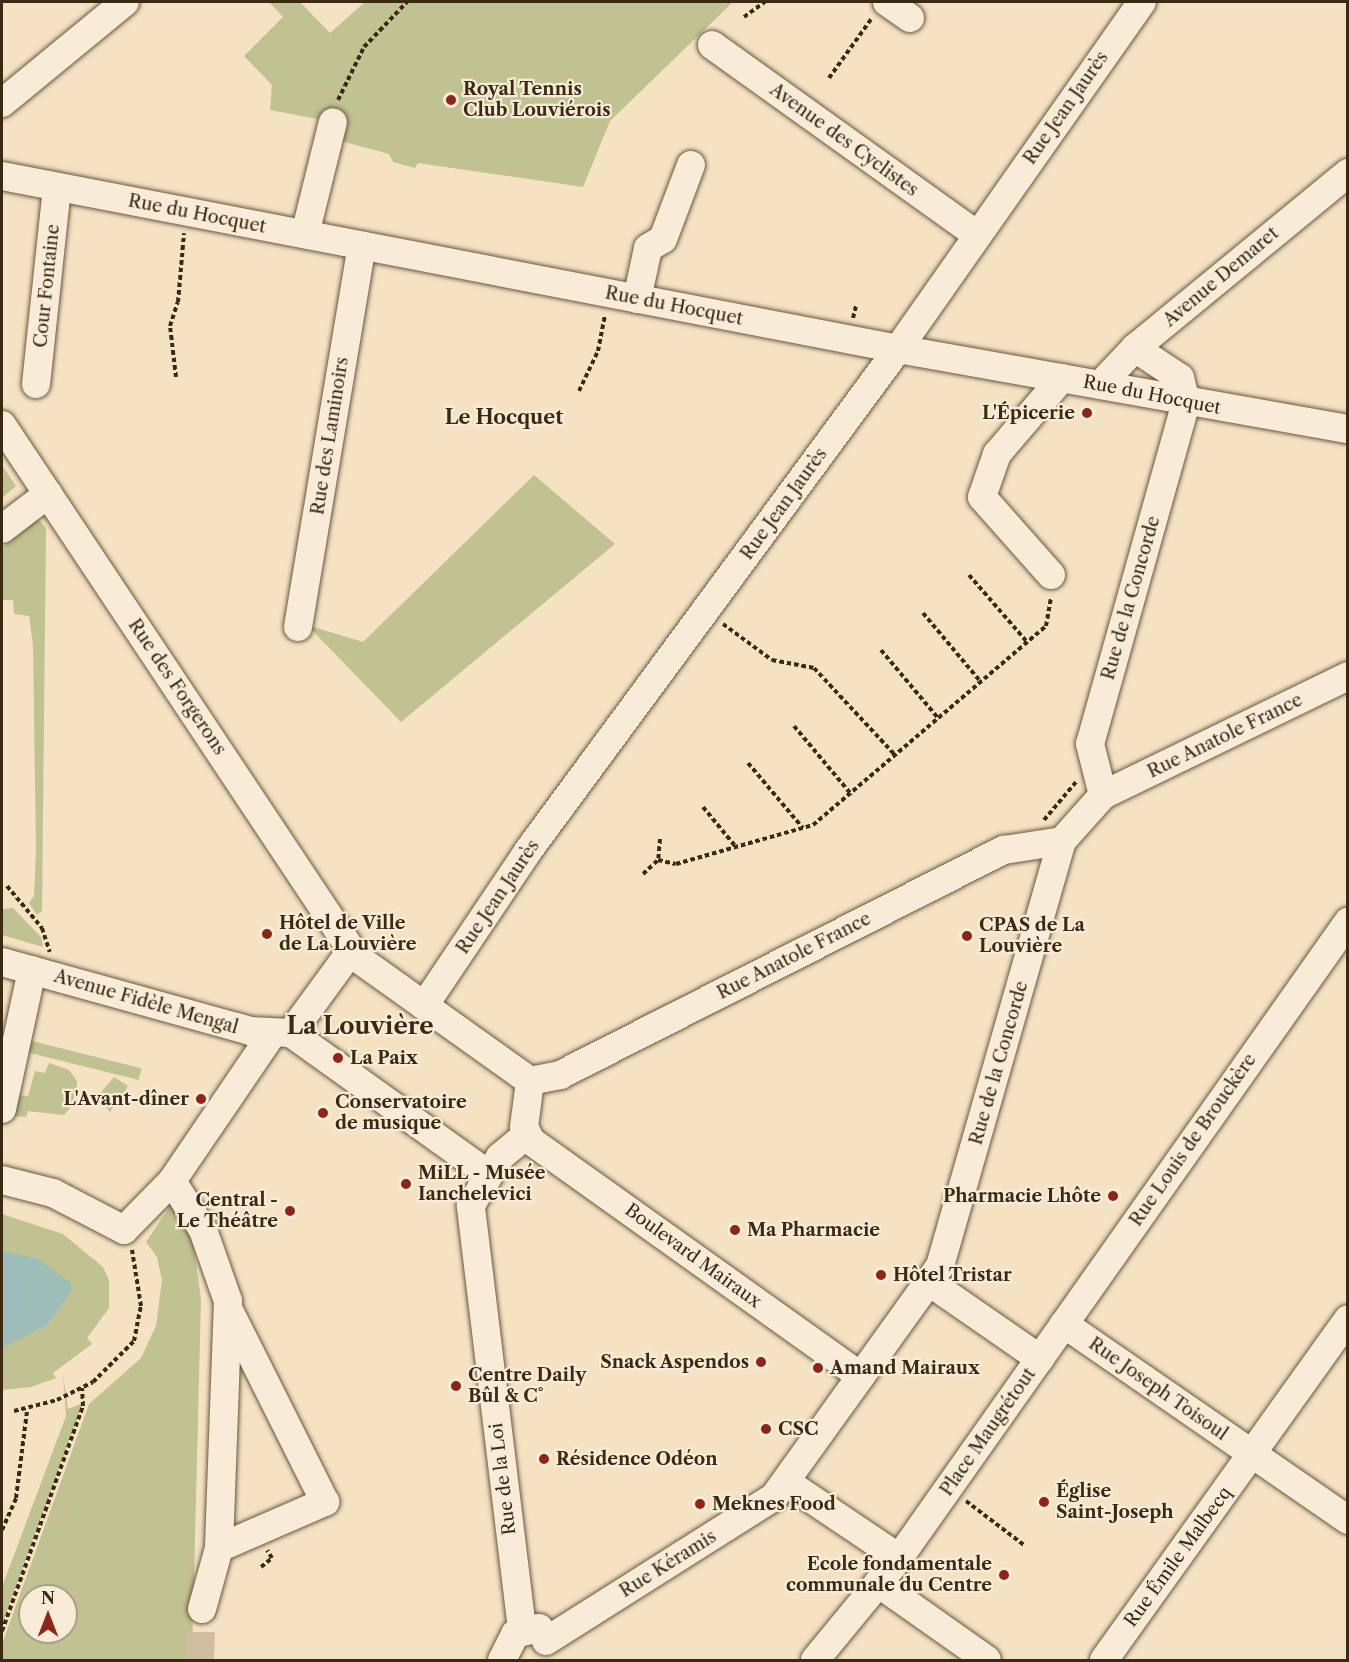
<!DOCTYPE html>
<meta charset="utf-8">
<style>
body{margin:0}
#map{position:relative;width:1349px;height:1662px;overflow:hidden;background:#f5e2c3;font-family:"Libre Caslon Text",serif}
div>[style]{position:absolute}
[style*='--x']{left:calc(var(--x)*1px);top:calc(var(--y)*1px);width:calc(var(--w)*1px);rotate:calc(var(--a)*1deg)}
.green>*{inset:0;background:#c0c291;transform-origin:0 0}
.water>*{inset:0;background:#9dbdb9}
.minor-tunnel>*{height:28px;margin-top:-14px;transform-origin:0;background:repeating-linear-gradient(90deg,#d0bda0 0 28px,transparent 0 42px)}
.path>*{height:4px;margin-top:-2px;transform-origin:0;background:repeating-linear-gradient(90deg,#3b2912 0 4.5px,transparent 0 7.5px)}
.roads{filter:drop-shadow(0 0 2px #6a573e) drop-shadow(0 0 2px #6a573e)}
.minor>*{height:28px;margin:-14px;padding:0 14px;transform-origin:14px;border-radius:14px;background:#f8ecd8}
.dots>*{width:16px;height:16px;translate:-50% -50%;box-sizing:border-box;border:3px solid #f8ecd8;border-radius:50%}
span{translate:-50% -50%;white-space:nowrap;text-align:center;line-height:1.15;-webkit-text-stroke:4.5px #f8ecd8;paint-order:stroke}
.poi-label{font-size:18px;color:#3b2912;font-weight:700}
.left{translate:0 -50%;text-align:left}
.right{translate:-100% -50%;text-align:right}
.street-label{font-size:18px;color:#3b2912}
.neighbourhood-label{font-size:20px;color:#3b2912;font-weight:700}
.district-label{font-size:24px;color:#3b2912;font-weight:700}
.frame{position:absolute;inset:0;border:3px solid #3b2912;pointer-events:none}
.north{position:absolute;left:18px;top:1584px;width:60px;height:60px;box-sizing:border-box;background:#f8ecd8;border:2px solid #ac9e89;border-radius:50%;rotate:0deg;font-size:16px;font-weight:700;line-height:24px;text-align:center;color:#3b2912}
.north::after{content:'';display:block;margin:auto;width:21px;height:27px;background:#8f2418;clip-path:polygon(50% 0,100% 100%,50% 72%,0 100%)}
</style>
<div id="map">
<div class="green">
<div style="clip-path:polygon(269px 2px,300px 2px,330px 33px,365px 2px,733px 2px,610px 121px,583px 187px,418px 163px,415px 168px,393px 162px,389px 154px,341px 141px,333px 122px,270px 110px,272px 85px,244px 56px,283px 17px)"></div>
<div style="clip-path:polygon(2px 465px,16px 486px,2px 498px)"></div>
<div style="clip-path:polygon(534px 475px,615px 544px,401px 722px,307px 625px,363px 642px)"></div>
<div style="clip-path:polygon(38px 519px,46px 528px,42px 911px,37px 915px,29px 903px,34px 896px,36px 850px,33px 645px,29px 616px,14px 614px,13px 600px,2px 600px,2px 548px)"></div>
<div style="clip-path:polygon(13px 908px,41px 937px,43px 947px,2px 935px,2px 909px)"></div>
<div style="left:24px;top:1039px;width:121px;height:12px;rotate:14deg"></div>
<div style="clip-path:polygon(49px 1063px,69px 1070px,77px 1081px,76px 1101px,64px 1115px,28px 1111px,26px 1117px,14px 1116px,17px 1095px,28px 1096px,35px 1071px,45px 1073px)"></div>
<div style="clip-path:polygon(114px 1077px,128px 1086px,110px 1112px,97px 1097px)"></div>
<div style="clip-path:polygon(evenodd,173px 1202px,192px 1235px,201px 1299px,192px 1660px,2px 1660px,2px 1644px,89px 1404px,141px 1358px,156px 1326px,162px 1280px,157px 1257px,146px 1242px,173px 1202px,30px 1596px,66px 1596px,66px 1632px,30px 1632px,30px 1596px)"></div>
<div style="clip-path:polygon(2px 1214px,63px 1234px,103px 1267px,109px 1280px,109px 1308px,87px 1338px,92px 1344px,53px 1373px,56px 1378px,31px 1387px,2px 1390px)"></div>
<div style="clip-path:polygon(63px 1375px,68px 1409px,83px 1403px,2px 1625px,2px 1587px,66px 1416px)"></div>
</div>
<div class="water">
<div style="clip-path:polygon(2px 1251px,38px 1259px,70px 1282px,72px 1290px,48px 1324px,2px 1348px)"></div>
</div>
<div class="minor-tunnel">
<div style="--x:200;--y:1660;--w:51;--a:-87.8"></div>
</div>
<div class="path">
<div style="--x:744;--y:17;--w:26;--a:-36"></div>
<div style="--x:829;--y:78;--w:74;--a:-54.4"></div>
<div style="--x:338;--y:100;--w:59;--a:-63.9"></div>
<div style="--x:364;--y:47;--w:62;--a:-46.3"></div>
<div style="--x:853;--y:318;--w:12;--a:-76"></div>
<div style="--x:176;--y:377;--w:51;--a:-96.7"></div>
<div style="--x:170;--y:326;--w:25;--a:-72"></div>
<div style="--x:178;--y:302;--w:69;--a:-85"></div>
<div style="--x:579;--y:391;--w:44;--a:-64.6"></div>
<div style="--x:598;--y:351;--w:37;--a:-79"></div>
<div style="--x:969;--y:575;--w:89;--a:49.1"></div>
<div style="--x:923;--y:613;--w:90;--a:50"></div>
<div style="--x:723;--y:624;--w:61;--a:36.3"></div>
<div style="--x:772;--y:660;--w:43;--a:10.8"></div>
<div style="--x:814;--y:668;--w:120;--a:47"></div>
<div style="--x:881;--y:650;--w:90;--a:50"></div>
<div style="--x:794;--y:726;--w:90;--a:50"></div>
<div style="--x:748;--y:763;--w:85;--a:49.8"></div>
<div style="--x:703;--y:807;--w:52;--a:50.5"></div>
<div style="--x:1044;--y:820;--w:50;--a:-49.9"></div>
<div style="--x:660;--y:839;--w:21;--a:95"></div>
<div style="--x:658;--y:860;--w:18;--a:13"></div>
<div style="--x:676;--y:864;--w:142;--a:-15.9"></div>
<div style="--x:813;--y:825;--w:306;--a:-40.5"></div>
<div style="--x:1046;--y:626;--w:29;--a:-80"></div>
<div style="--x:643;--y:874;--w:21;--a:-43"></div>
<div style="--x:7;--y:886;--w:55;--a:50.2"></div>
<div style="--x:42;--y:928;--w:25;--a:72"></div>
<div style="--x:14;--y:1411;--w:44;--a:-14.3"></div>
<div style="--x:57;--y:1400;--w:40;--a:-26.6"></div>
<div style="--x:93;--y:1382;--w:58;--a:-45"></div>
<div style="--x:134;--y:1341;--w:36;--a:-79"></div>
<div style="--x:141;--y:1306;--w:57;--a:-99.1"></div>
<div style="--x:966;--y:1501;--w:73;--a:37.2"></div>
<div style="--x:2;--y:1530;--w:35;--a:-66"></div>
<div style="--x:16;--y:1498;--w:88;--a:-82.8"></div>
<div style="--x:261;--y:1567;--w:14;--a:-39"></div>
<div style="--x:272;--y:1558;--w:9;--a:-122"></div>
<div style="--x:2;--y:1631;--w:239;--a:-70.2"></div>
<div style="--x:83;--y:1406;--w:18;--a:-93"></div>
</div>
<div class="roads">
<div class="minor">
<div style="--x:887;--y:2;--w:28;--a:35"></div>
<div style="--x:712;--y:45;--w:326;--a:35.6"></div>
<div style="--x:2;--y:103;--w:159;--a:-39.4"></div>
<div style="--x:2;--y:176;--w:913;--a:10.93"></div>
<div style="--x:898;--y:349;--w:457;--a:10.1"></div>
<div style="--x:305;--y:234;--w:115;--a:-76"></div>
<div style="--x:637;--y:299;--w:52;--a:-77.8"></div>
<div style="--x:648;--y:248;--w:17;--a:-31"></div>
<div style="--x:663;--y:239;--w:79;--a:-69.3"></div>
<div style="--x:36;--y:384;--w:198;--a:-83.9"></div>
<div style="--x:1100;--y:385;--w:51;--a:-46.6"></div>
<div style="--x:1135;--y:348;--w:276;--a:-39.4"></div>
<div style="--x:2;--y:425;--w:639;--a:56.36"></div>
<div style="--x:356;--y:957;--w:214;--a:35.5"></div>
<div style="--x:530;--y:1081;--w:46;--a:97.4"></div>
<div style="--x:524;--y:1127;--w:16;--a:63"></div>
<div style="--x:531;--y:1141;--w:405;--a:35.5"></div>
<div style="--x:2;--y:529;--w:58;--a:-37.3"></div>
<div style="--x:1051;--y:575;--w:104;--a:-131.5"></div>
<div style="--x:982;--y:497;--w:46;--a:-70.8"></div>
<div style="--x:997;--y:454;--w:100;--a:-49.5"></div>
<div style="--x:298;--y:627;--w:386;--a:-80.5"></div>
<div style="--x:1103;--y:795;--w:53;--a:-104.3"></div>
<div style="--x:1090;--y:744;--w:355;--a:-74.3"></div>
<div style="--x:1186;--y:402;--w:25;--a:-104"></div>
<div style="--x:1180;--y:378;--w:54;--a:-146.3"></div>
<div style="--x:1103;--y:795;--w:272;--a:-25.9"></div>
<div style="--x:2;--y:962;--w:257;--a:15.5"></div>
<div style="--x:250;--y:1031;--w:40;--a:2.9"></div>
<div style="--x:424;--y:1006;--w:187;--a:-56.1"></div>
<div style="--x:528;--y:851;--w:624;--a:-53.61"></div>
<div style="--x:898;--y:349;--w:424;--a:-54.9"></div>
<div style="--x:291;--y:1033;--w:242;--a:35.6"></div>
<div style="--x:291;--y:1033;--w:102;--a:-53.8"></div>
<div style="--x:530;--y:1081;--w:31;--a:-11"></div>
<div style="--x:560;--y:1075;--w:498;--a:-26.9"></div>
<div style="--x:1004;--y:850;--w:59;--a:-8.8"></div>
<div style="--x:1062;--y:841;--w:62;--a:-48.3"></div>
<div style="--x:2;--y:1109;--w:142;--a:-77.8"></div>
<div style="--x:2;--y:1180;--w:53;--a:14.3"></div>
<div style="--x:53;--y:1193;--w:80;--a:27.5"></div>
<div style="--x:124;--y:1230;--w:69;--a:-45.6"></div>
<div style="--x:172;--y:1181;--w:178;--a:-55.8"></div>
<div style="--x:172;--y:1181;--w:58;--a:57.7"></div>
<div style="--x:203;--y:1230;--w:75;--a:70.6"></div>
<div style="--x:228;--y:1301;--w:247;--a:92.1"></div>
<div style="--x:219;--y:1548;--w:116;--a:-23.5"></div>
<div style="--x:325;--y:1502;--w:217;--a:-116.6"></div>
<div style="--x:929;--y:1282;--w:135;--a:34.7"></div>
<div style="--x:1064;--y:1324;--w:345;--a:34.6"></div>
<div style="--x:786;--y:1482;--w:136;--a:33.9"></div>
<div style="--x:878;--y:1583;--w:133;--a:35.2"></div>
<div style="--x:202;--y:1609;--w:63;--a:-74.4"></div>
<div style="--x:522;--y:1629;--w:427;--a:-96.9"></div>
<div style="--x:471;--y:1205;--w:56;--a:-58.9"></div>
<div style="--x:500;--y:1157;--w:34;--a:-40"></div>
<div style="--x:546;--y:1641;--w:270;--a:-32.3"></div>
<div style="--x:774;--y:1497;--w:284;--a:-54.3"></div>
<div style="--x:940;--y:1266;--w:442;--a:-74"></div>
<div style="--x:502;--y:1660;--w:29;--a:-63"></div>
<div style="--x:515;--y:1634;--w:25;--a:-14"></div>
<div style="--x:815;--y:1660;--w:132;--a:-50.5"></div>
<div style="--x:899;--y:1558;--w:779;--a:-54.78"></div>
<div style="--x:1104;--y:1660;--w:419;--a:-54.4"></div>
</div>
</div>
<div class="dots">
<div style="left:451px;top:100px;background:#8f2418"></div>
<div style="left:1087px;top:413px;background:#8f2418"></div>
<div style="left:267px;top:934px;background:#8f2418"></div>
<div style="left:967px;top:936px;background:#8f2418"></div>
<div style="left:338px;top:1058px;background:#8f2418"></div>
<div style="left:201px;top:1099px;background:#8f2418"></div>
<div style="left:323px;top:1113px;background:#8f2418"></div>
<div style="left:406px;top:1184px;background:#8f2418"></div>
<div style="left:1113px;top:1196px;background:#8f2418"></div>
<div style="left:290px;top:1211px;background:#8f2418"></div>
<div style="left:735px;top:1230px;background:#8f2418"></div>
<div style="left:881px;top:1275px;background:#8f2418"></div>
<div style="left:761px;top:1362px;background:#8f2418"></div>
<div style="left:818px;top:1368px;background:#8f2418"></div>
<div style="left:456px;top:1386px;background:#8f2418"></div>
<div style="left:766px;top:1429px;background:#8f2418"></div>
<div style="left:544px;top:1459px;background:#8f2418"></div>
<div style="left:1044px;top:1502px;background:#8f2418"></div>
<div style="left:700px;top:1504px;background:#8f2418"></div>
<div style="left:1004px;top:1575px;background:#8f2418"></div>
</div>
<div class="poi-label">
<span class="left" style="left:463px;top:100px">Royal Tennis<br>Club Louviérois</span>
<span class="right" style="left:1075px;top:413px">L'Épicerie</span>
<span class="left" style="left:279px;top:934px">Hôtel de Ville<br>de La Louvière</span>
<span class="left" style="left:979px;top:936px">CPAS de La<br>Louvière</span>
<span class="left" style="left:350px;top:1058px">La Paix</span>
<span class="right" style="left:189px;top:1099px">L'Avant-dîner</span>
<span class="left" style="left:335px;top:1113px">Conservatoire<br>de musique</span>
<span class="left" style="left:418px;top:1184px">MiLL - Musée<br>Ianchelevici</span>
<span class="right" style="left:1101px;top:1196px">Pharmacie Lhôte</span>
<span class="right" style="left:278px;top:1211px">Central -<br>Le Théâtre</span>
<span class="left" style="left:747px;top:1230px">Ma Pharmacie</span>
<span class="left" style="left:893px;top:1275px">Hôtel Tristar</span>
<span class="right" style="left:749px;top:1362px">Snack Aspendos</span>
<span class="left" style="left:830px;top:1368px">Amand Mairaux</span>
<span class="left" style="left:468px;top:1386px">Centre Daily<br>Bûl &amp; C°</span>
<span class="left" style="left:778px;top:1429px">CSC</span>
<span class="left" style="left:556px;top:1459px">Résidence Odéon</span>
<span class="left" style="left:1056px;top:1502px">Église<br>Saint-Joseph</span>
<span class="left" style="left:712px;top:1504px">Meknes Food</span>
<span class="right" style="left:992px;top:1575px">Ecole fondamentale<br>communale du Centre</span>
</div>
<div class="street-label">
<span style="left:1066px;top:108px;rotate:-55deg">Rue Jean Jaurès</span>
<span style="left:844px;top:140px;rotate:36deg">Avenue des Cyclistes</span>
<span style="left:197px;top:214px;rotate:11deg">Rue du Hocquet</span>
<span style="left:1221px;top:277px;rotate:-40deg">Avenue Demaret</span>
<span style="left:47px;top:286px;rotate:-84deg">Cour Fontaine</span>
<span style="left:674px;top:306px;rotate:11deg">Rue du Hocquet</span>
<span style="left:1152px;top:395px;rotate:11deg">Rue du Hocquet</span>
<span style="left:330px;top:436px;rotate:-81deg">Rue des Laminoirs</span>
<span style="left:784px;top:504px;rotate:-54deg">Rue Jean Jaurès</span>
<span style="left:1131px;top:598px;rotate:-74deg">Rue de la Concorde</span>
<span style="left:177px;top:687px;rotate:56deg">Rue des Forgerons</span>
<span style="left:1225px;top:736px;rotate:-26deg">Rue Anatole France</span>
<span style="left:498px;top:897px;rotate:-56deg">Rue Jean Jaurès</span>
<span style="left:794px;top:956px;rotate:-27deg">Rue Anatole France</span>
<span style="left:146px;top:1002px;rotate:16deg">Avenue Fidèle Mengal</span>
<span style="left:999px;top:1063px;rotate:-74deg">Rue de la Concorde</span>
<span style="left:1193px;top:1140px;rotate:-55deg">Rue Louis de Brouckère</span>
<span style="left:693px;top:1256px;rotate:36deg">Boulevard Mairaux</span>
<span style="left:1158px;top:1389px;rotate:35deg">Rue Joseph Toisoul</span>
<span style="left:988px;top:1432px;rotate:-55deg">Place Maugrétout</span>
<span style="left:503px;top:1479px;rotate:-97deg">Rue de la Loi</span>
<span style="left:1178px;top:1557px;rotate:-54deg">Rue Émile Malbecq</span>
<span style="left:668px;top:1564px;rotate:-32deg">Rue Kéramis</span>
</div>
<div class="neighbourhood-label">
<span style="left:504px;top:417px">Le Hocquet</span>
</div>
<div class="district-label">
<span style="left:360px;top:1026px">La Louvière</span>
</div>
<div class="frame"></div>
<div class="north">N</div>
</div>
